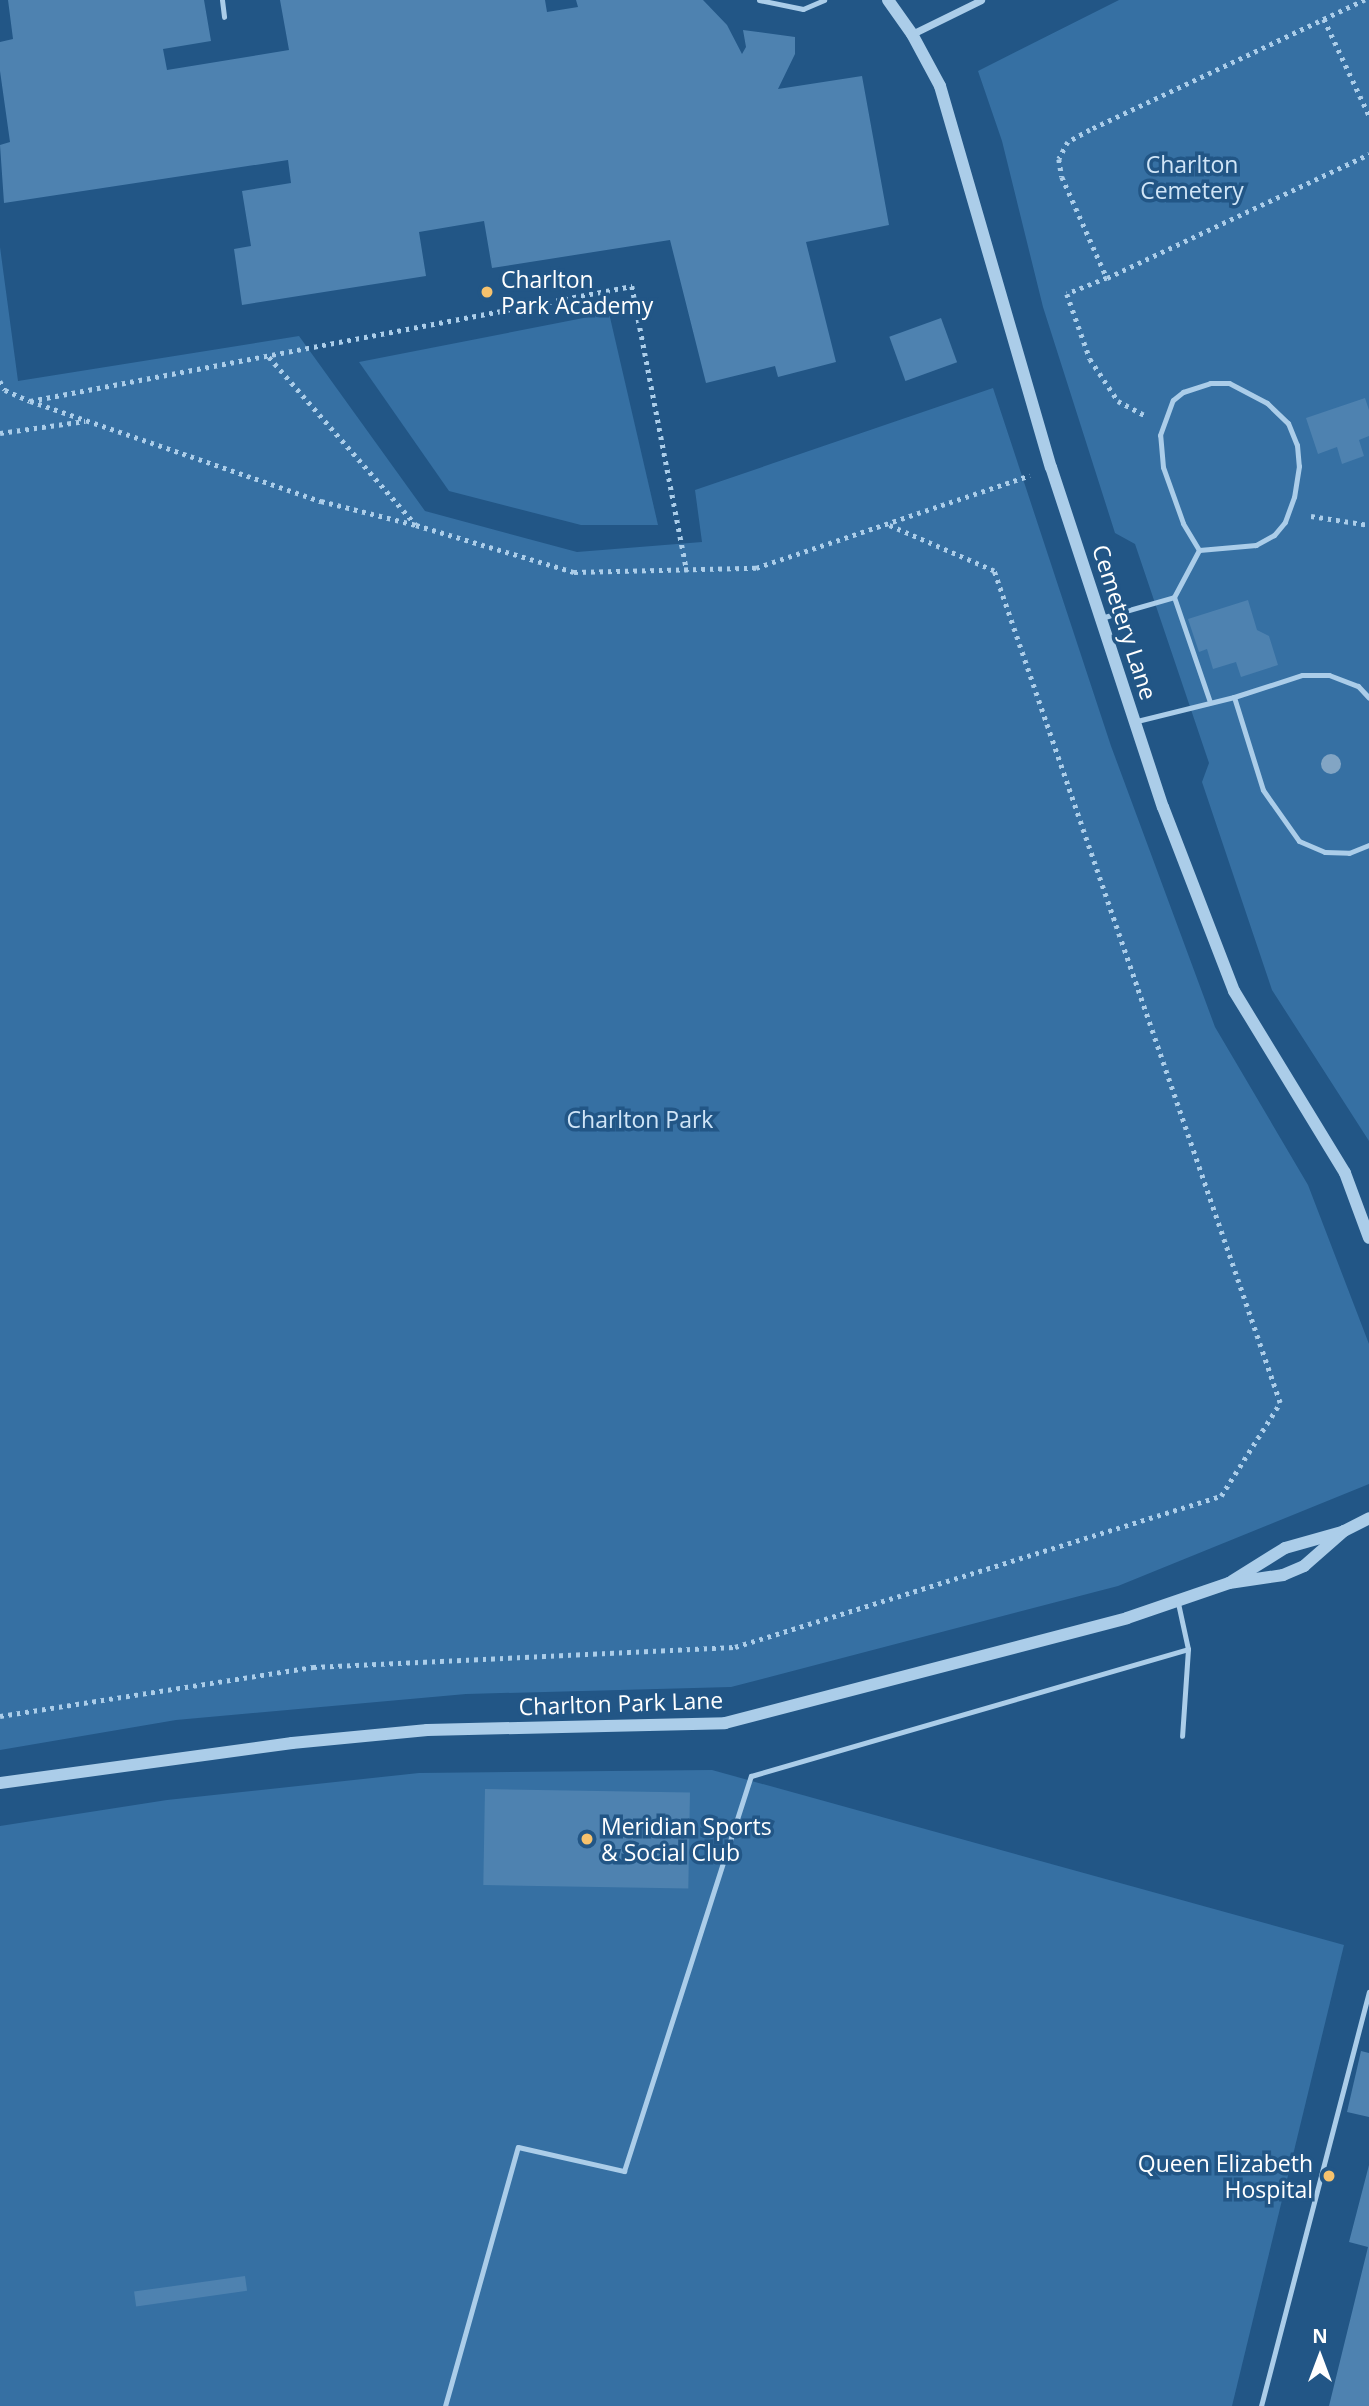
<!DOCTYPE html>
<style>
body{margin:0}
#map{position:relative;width:1369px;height:2406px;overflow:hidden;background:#225686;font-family:"Open Sans",sans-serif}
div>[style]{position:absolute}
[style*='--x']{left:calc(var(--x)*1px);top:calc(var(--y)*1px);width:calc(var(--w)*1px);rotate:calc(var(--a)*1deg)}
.green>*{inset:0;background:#3670a3}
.building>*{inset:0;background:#4e82b0;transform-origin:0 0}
.path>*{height:4.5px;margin-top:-2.25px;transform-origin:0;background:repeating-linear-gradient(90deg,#abcde9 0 3.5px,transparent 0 8.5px)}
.service>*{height:5px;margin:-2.5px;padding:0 2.5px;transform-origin:2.5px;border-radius:2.5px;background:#abcde9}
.minor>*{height:7px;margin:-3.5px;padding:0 3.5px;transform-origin:3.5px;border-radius:3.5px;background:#abcde9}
.tertiary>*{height:12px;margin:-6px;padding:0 6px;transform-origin:6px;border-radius:6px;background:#abcde9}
.trees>*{width:20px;height:20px;margin:-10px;border-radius:50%;background:#82a5c4}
.dots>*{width:19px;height:19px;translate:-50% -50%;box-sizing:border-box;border:4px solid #225686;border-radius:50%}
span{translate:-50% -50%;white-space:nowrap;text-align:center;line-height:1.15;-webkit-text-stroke:7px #225686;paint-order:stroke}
.park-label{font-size:23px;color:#d0e5f7}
.poi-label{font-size:23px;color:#fff}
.left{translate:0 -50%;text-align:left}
.right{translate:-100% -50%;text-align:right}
.street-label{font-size:23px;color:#fff}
.north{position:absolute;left:1285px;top:2322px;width:70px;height:70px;-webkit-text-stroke:5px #225686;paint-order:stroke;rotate:0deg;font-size:19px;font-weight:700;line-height:28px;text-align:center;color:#fff}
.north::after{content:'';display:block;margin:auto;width:24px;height:32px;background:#fff;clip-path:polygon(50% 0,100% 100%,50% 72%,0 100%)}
</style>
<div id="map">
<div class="green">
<div style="clip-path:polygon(1119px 0,1369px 0,1369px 1141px,1272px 990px,1202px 782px,1209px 763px,1135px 544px,1115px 533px,1043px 307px,1002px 141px,978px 71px)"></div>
<div style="clip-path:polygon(0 247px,18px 381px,299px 336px,425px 511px,577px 552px,702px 542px,695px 490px,993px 388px,1111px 746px,1215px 1027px,1308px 1185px,1369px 1344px,1369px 1484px,1118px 1586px,731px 1687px,466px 1694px,176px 1720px,0 1750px)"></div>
<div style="clip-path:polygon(609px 313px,658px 525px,581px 525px,449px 491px,359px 362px)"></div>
<div style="clip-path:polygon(712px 1770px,1344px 1945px,1232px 2406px,0 2406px,0 1826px,167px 1800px,419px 1773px)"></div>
</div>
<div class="building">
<div style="clip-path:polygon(8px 0,204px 0,211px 41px,163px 49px,167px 70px,289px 50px,280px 0,545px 0,547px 12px,578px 7px,576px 0,703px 0,727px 25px,742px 54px,746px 47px,743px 30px,795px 37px,795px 54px,778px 89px,862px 76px,889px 225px,806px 242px,836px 362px,778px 377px,775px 366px,706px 383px,670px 240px,492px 268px,484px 221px,419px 232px,426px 276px,242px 305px,234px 249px,251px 246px,242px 191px,291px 183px,288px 160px,4px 203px,0 145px,10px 142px,0 71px,0 42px,13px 39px)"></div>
<div style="left:941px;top:318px;width:47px;height:55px;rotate:70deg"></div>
<div style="clip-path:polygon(1365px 398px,1369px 410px,1369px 436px,1359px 440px,1364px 456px,1342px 464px,1337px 447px,1318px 454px,1306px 418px)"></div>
<div style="clip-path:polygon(1248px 600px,1257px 630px,1269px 636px,1278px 665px,1241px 677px,1236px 662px,1213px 669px,1207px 649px,1199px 652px,1188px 619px)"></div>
<div style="left:485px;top:1789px;width:205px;height:96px;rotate:1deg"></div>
<div style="clip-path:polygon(1361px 2051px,1369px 2053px,1369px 2117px,1347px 2112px)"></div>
<div style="clip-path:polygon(1369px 2165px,1369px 2406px,1329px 2406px,1368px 2247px,1349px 2242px)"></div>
<div style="left:245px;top:2276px;width:15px;height:112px;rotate:82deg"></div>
</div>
<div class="path">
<div style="--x:1365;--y:0;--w:304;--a:154.7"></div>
<div style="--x:1090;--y:130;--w:25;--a:151"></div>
<div style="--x:1068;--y:142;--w:19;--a:118"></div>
<div style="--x:1059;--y:159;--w:18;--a:81"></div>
<div style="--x:1062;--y:177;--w:111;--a:66"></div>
<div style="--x:1107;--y:278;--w:290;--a:-25.3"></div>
<div style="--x:1324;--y:19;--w:106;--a:64.9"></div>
<div style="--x:1107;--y:278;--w:43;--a:158.2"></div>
<div style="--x:1067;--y:294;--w:69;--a:70.5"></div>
<div style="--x:1090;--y:359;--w:50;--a:56.3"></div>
<div style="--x:1118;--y:401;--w:32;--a:28"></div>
<div style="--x:269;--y:357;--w:223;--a:48.8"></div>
<div style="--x:0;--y:381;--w:10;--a:61"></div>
<div style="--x:5;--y:390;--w:27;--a:24"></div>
<div style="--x:30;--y:401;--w:613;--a:-10.81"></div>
<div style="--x:632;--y:286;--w:291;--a:79.1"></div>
<div style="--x:30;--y:401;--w:308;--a:19"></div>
<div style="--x:321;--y:501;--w:98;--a:14.2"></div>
<div style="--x:416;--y:525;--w:165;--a:16.6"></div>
<div style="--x:574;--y:572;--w:182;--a:-1.3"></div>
<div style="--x:756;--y:568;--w:289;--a:-18.7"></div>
<div style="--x:0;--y:433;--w:86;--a:-8"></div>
<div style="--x:1311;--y:516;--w:59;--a:8.8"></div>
<div style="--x:0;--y:1716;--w:317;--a:-8.9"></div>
<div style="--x:313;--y:1667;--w:422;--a:-2.7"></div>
<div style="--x:735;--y:1647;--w:509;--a:-17.26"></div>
<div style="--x:1221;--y:1496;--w:110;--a:-57.6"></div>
<div style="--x:1280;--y:1403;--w:880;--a:-108.97"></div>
<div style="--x:994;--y:571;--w:118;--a:-156.5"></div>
</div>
<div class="service">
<div style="--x:222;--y:0;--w:17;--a:83"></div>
<div style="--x:759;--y:0;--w:45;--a:11.6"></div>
<div style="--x:803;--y:9;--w:23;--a:-23"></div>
<div style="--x:1210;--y:383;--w:19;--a:0"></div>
<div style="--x:1229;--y:383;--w:43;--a:27.8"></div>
<div style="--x:1267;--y:403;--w:29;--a:44"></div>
<div style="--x:1288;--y:423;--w:24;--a:68"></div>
<div style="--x:1297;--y:445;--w:21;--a:85"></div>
<div style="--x:1299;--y:466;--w:31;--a:99"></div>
<div style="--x:1294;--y:497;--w:27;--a:110"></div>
<div style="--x:1285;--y:522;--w:17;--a:130"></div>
<div style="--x:1274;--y:535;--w:21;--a:151"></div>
<div style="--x:1256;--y:545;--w:57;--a:175"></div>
<div style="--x:1199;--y:550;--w:31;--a:-121"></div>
<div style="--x:1183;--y:523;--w:59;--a:-109.7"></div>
<div style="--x:1163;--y:467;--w:32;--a:-95"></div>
<div style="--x:1160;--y:435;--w:37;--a:-70"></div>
<div style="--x:1173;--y:400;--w:13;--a:-39"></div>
<div style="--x:1183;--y:392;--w:28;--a:-18"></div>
<div style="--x:1174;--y:597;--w:111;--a:71.1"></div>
<div style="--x:1101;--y:618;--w:76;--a:-16"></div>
<div style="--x:1174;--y:597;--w:53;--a:-62"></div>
<div style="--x:1234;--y:697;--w:97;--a:72.7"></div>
<div style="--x:1263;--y:790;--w:62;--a:54.8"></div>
<div style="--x:1299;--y:841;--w:28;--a:23"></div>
<div style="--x:1325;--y:852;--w:24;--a:2"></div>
<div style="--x:1349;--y:853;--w:22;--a:-22"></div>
<div style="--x:1137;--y:721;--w:100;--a:-13.9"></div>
<div style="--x:1234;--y:697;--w:71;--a:-17.9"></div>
<div style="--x:1302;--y:675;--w:27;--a:0"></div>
<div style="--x:1329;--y:675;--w:31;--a:21"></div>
<div style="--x:1358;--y:686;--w:16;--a:47"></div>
<div style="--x:1178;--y:1603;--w:47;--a:77.7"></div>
<div style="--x:1188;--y:1649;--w:87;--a:93.9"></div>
<div style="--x:445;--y:2406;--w:269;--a:-74.3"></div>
<div style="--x:518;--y:2147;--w:109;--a:12.8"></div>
<div style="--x:624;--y:2171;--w:415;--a:-72.2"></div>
<div style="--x:751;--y:1776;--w:455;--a:-16.2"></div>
<div style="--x:1261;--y:2406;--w:428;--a:-75.4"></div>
</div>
<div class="minor">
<div style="--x:912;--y:34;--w:77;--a:-26.2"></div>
</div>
<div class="tertiary">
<div style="--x:888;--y:0;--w:42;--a:54.8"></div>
<div style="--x:912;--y:34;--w:59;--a:61.7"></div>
<div style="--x:940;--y:86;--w:397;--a:73.8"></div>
<div style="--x:1051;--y:467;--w:358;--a:71.8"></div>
<div style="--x:1163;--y:807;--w:197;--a:68.9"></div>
<div style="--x:1234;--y:991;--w:213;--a:58.6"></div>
<div style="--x:1345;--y:1173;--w:69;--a:69.7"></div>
<div style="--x:1232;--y:1581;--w:62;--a:-31.9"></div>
<div style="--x:1285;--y:1548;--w:59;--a:-15.7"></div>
<div style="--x:0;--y:1783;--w:295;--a:-7.8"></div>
<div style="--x:292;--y:1743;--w:136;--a:-5.5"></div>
<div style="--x:427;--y:1730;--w:298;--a:-1.3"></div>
<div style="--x:725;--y:1723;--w:415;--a:-14.6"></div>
<div style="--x:1127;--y:1618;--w:108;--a:-18.9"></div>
<div style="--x:1229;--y:1583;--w:55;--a:-8.4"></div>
<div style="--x:1283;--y:1575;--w:23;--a:-23"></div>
<div style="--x:1304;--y:1566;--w:53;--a:-41.2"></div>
<div style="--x:1344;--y:1531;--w:28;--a:-27"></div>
</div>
<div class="trees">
<div style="left:1331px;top:764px"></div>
</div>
<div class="dots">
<div style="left:487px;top:292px;background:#f6c26d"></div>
<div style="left:587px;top:1839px;background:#f6c26d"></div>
<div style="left:1329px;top:2176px;background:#f6c26d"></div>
</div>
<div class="park-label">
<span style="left:1192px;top:177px">Charlton<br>Cemetery</span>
<span style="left:640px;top:1119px">Charlton Park</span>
</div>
<div class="poi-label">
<span class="left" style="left:501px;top:292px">Charlton<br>Park Academy</span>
<span class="left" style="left:601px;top:1839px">Meridian Sports<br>&amp; Social Club</span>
<span class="right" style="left:1313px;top:2176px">Queen Elizabeth<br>Hospital</span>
</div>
<div class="street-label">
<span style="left:1125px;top:622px;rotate:72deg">Cemetery Lane</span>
<span style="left:621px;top:1703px;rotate:-2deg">Charlton Park Lane</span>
</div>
<div class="north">N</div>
</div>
